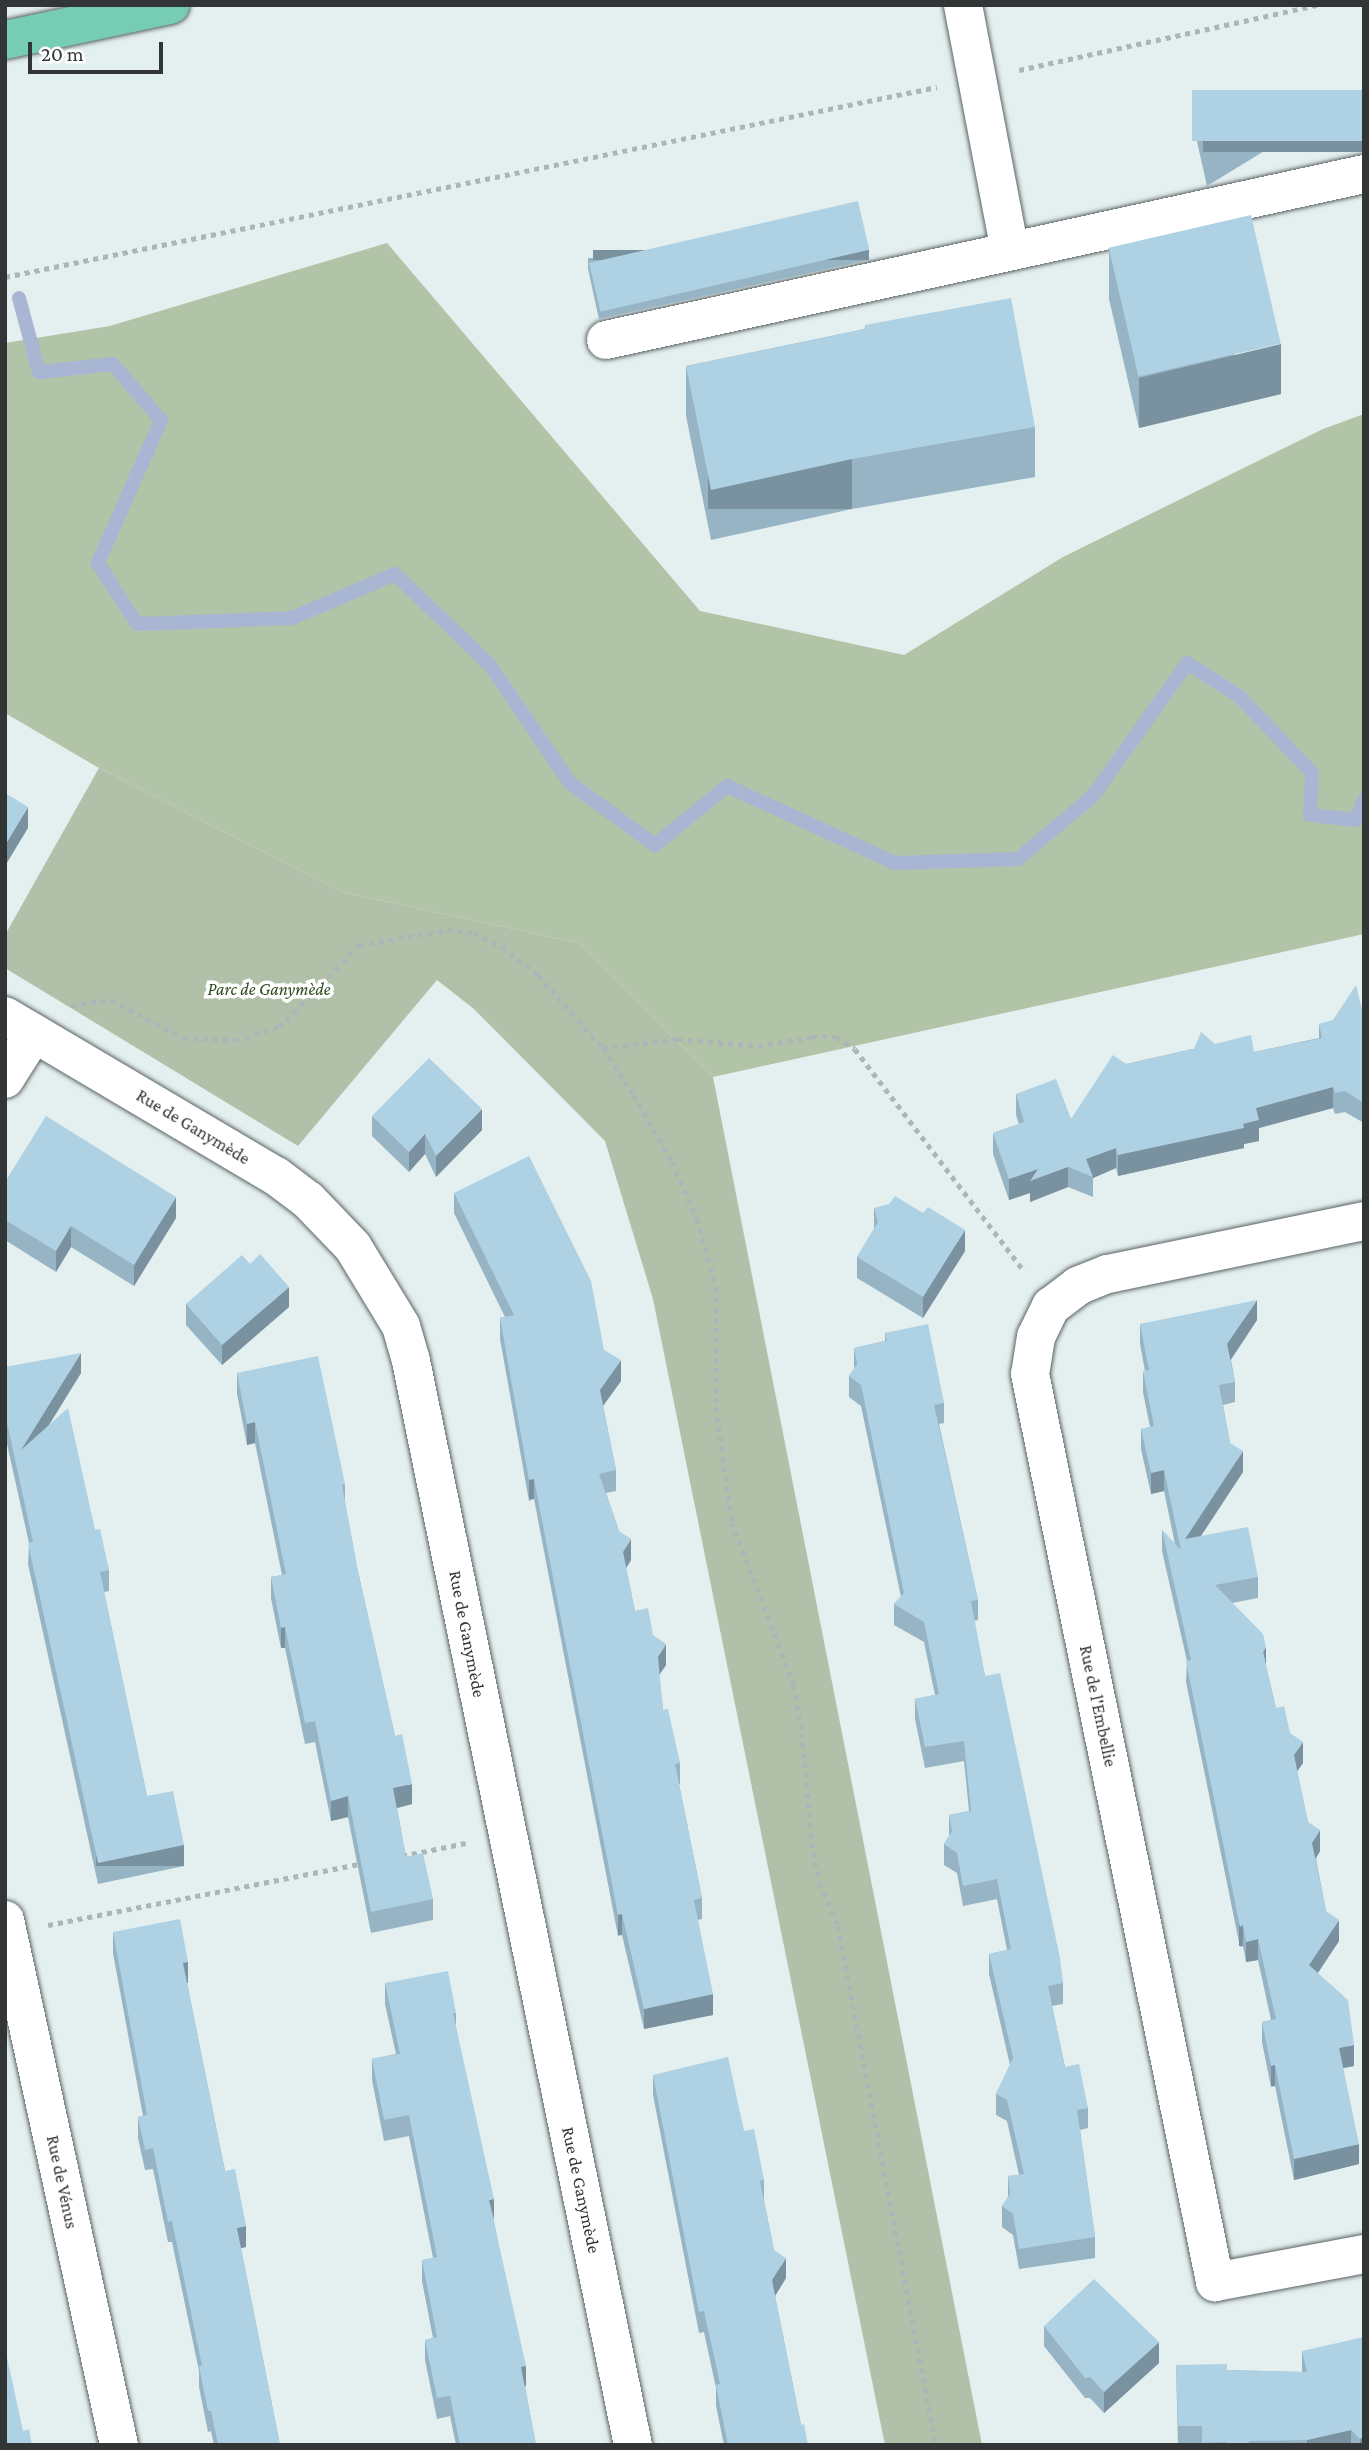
<!DOCTYPE html>
<meta charset="utf-8">
<style>
body{margin:0}
#map{position:relative;width:1369px;height:2450px;overflow:hidden;background:#e4efef;font-family:"Crimson Pro",serif}
div>[style]{position:absolute}
[style*='--x']{left:calc(var(--x)*1px);top:calc(var(--y)*1px);width:calc(var(--w)*1px);rotate:calc(var(--a)*1deg)}
.green>*{inset:0;background:#b1c1a9}
.forest>*{inset:0;background:#b1c4a7}
.stream>*{height:14px;margin:-7px;padding:0 7px;transform-origin:7px;border-radius:7px;background:#a8b6d4}
.path>*{height:4.5px;margin-top:-2.25px;transform-origin:0;background:repeating-linear-gradient(90deg,#adb6b6 0 5px,transparent 0 10px)}
.roads{filter:drop-shadow(0 0 2px #5b6465) drop-shadow(0 0 2px #5b6465)}
.minor>*{height:38px;margin:-19px;padding:0 19px;transform-origin:19px;border-radius:19px;background:#fff}
.major>*{height:38px;margin:-19px;padding:0 19px;transform-origin:19px;border-radius:19px;background:#77ccb4}
.wall>*{inset:0;background:#96b4c4}
.shaded-wall>*{inset:0;background:#7a92a0;transform-origin:0 0}
.building>*{inset:0;background:#aed1e4;transform-origin:0 0}
span{translate:-50% -50%;white-space:nowrap;text-align:center;line-height:1.15;-webkit-text-stroke:7px #fff;paint-order:stroke}
.park-label{font-size:18px;color:#2f4a1e;font-style:italic}
.street-label{font-size:18px;color:#313536}
.frame{position:absolute;inset:0;border:7px solid #313536;pointer-events:none}
.scale{position:absolute;left:28px;top:42px;width:135px;height:32px;box-sizing:border-box;border:4px solid #313536;border-top:0;padding-left:9px;font-size:21px;line-height:24px;white-space:nowrap;color:#313536;-webkit-text-stroke:5px #fff;paint-order:stroke}
</style>
<div id="map">
<div class="green">
<div style="clip-path:polygon(99px 768px,342px 892px,579px 943px,713px 1077px,982px 2445px,885px 2445px,653px 1299px,605px 1141px,474px 1009px,437px 980px,298px 1146px,5px 968px,5px 935px)"></div>
</div>
<div class="forest">
<div style="clip-path:polygon(387px 243px,700px 611px,904px 655px,1063px 557px,1323px 429px,1364px 414px,1364px 934px,713px 1077px,579px 943px,342px 892px,99px 768px,5px 713px,5px 343px,110px 326px)"></div>
</div>
<div class="stream">
<div style="--x:19;--y:298;--w:77;--a:74.9"></div>
<div style="--x:39;--y:372;--w:74;--a:-6.2"></div>
<div style="--x:113;--y:364;--w:74;--a:49.4"></div>
<div style="--x:161;--y:420;--w:156;--a:113.8"></div>
<div style="--x:98;--y:563;--w:72;--a:57.4"></div>
<div style="--x:137;--y:624;--w:155;--a:-2.2"></div>
<div style="--x:292;--y:618;--w:112;--a:-23.1"></div>
<div style="--x:395;--y:574;--w:132;--a:43.8"></div>
<div style="--x:490;--y:665;--w:143;--a:55.9"></div>
<div style="--x:570;--y:783;--w:105;--a:36.1"></div>
<div style="--x:655;--y:845;--w:93;--a:-39.3"></div>
<div style="--x:727;--y:786;--w:185;--a:24.6"></div>
<div style="--x:895;--y:863;--w:123;--a:-1.9"></div>
<div style="--x:1018;--y:859;--w:98;--a:-40"></div>
<div style="--x:1093;--y:796;--w:163;--a:-54.7"></div>
<div style="--x:1187;--y:663;--w:62;--a:32.4"></div>
<div style="--x:1239;--y:696;--w:106;--a:46.5"></div>
<div style="--x:1312;--y:773;--w:42;--a:92.7"></div>
<div style="--x:1310;--y:815;--w:46;--a:6.2"></div>
<div style="--x:1356;--y:820;--w:22;--a:-69"></div>
</div>
<div class="path">
<div style="--x:1019;--y:70;--w:306;--a:-12.3"></div>
<div style="--x:5;--y:277;--w:951;--a:-11.52"></div>
<div style="--x:71;--y:1005;--w:40;--a:-7.1"></div>
<div style="--x:111;--y:1000;--w:81;--a:27.8"></div>
<div style="--x:183;--y:1038;--w:52;--a:2.2"></div>
<div style="--x:235;--y:1040;--w:46;--a:-16.5"></div>
<div style="--x:279;--y:1027;--w:115;--a:-45.7"></div>
<div style="--x:359;--y:945;--w:89;--a:-9.7"></div>
<div style="--x:447;--y:930;--w:27;--a:6"></div>
<div style="--x:474;--y:933;--w:31;--a:27"></div>
<div style="--x:502;--y:947;--w:46;--a:37.9"></div>
<div style="--x:538;--y:975;--w:98;--a:48.3"></div>
<div style="--x:603;--y:1048;--w:56;--a:56.6"></div>
<div style="--x:634;--y:1095;--w:77;--a:60.4"></div>
<div style="--x:672;--y:1162;--w:62;--a:66.3"></div>
<div style="--x:697;--y:1219;--w:72;--a:74.6"></div>
<div style="--x:716;--y:1288;--w:119;--a:90"></div>
<div style="--x:716;--y:1407;--w:116;--a:82.1"></div>
<div style="--x:732;--y:1522;--w:174;--a:69.2"></div>
<div style="--x:794;--y:1685;--w:49;--a:80.5"></div>
<div style="--x:802;--y:1733;--w:120;--a:84.7"></div>
<div style="--x:813;--y:1852;--w:32;--a:77"></div>
<div style="--x:820;--y:1883;--w:47;--a:67.3"></div>
<div style="--x:838;--y:1926;--w:528;--a:79.31"></div>
<div style="--x:603;--y:1048;--w:76;--a:-6.8"></div>
<div style="--x:678;--y:1039;--w:80;--a:5"></div>
<div style="--x:758;--y:1046;--w:55;--a:-9.5"></div>
<div style="--x:812;--y:1037;--w:24;--a:0"></div>
<div style="--x:836;--y:1037;--w:22;--a:32"></div>
<div style="--x:855;--y:1049;--w:280;--a:52.7"></div>
<div style="--x:402;--y:1856;--w:65;--a:-11.5"></div>
<div style="--x:48;--y:1925;--w:321;--a:-11.1"></div>
</div>
<div class="roads">
<div class="minor">
<div style="--x:963;--y:5;--w:250;--a:79.2"></div>
<div style="--x:606;--y:340;--w:776;--a:-12.35"></div>
<div style="--x:5;--y:1016;--w:315;--a:30.6"></div>
<div style="--x:276;--y:1176;--w:40;--a:37"></div>
<div style="--x:308;--y:1200;--w:65;--a:46.2"></div>
<div style="--x:353;--y:1247;--w:92;--a:58.7"></div>
<div style="--x:401;--y:1326;--w:36;--a:74"></div>
<div style="--x:411;--y:1361;--w:1106;--a:78.43"></div>
<div style="--x:5;--y:1079;--w:54;--a:-57.8"></div>
<div style="--x:1364;--y:1221;--w:262;--a:168.3"></div>
<div style="--x:1107;--y:1274;--w:31;--a:158"></div>
<div style="--x:1078;--y:1286;--w:34;--a:143"></div>
<div style="--x:1051;--y:1306;--w:34;--a:116"></div>
<div style="--x:1036;--y:1337;--w:37;--a:99"></div>
<div style="--x:1030;--y:1374;--w:927;--a:78.48"></div>
<div style="--x:1215;--y:2282;--w:152;--a:-10.6"></div>
<div style="--x:5;--y:1920;--w:537;--a:77.75"></div>
</div>
<div class="major">
<div style="--x:5;--y:40;--w:169;--a:-12"></div>
</div>
</div>
<div class="wall">
<div style="clip-path:polygon(1364px 90px,1207px 186px,1196px 137px,1196px 127px)"></div>
<div style="clip-path:polygon(1109px 249px,1281px 394px,1139px 428px,1109px 299px)"></div>
<div style="clip-path:polygon(588px 258px,869px 260px,599px 319px,588px 269px)"></div>
<div style="clip-path:polygon(865px 325px,1035px 427px,1035px 477px,852px 509px,711px 540px,686px 416px,686px 366px,865px 329px)"></div>
<div style="clip-path:polygon(1364px 1018px,1364px 1123px,1345px 1112px,1335px 1114px,1333px 1108px,1259px 1128px,1259px 1141px,1244px 1144px,1244px 1148px,1118px 1176px,1116px 1168px,1093px 1178px,1093px 1197px,1068px 1187px,1030px 1202px,1030px 1193px,1009px 1200px,993px 1154px,993px 1133px,1019px 1124px,1016px 1115px,1016px 1094px,1071px 1119px,1126px 1064px,1215px 1044px,1254px 1052px,1319px 1038px,1319px 1024px)"></div>
<div style="clip-path:polygon(372px 1116px,482px 1130px,436px 1177px,425px 1154px,409px 1172px,372px 1136px)"></div>
<div style="clip-path:polygon(5px 1182px,176px 1218px,134px 1286px,71px 1247px,56px 1272px,5px 1240px)"></div>
<div style="clip-path:polygon(454px 1193px,604px 1350px,621px 1381px,603px 1406px,616px 1470px,616px 1491px,606px 1493px,619px 1531px,631px 1560px,626px 1568px,635px 1611px,653px 1635px,666px 1665px,659px 1674px,663px 1710px,680px 1763px,680px 1784px,679px 1784px,702px 1898px,702px 1919px,698px 1920px,713px 2015px,644px 2029px,622px 1935px,618px 1936px,534px 1499px,529px 1501px,500px 1339px,500px 1318px,505px 1317px,454px 1213px)"></div>
<div style="clip-path:polygon(874px 1208px,923px 1213px,965px 1251px,923px 1318px,857px 1278px,857px 1257px,874px 1229px)"></div>
<div style="clip-path:polygon(186px 1304px,289px 1307px,222px 1365px,186px 1325px)"></div>
<div style="clip-path:polygon(1257px 1320px,1231px 1360px,1235px 1382px,1235px 1402px,1223px 1405px,1230px 1443px,1243px 1472px,1201px 1536px,1258px 1577px,1258px 1598px,1232px 1603px,1266px 1666px,1276px 1708px,1290px 1733px,1303px 1763px,1297px 1771px,1308px 1822px,1320px 1851px,1316px 1859px,1326px 1911px,1339px 1941px,1318px 1973px,1354px 2066px,1343px 2068px,1359px 2164px,1294px 2180px,1275px 2086px,1271px 2087px,1262px 2042px,1262px 2022px,1271px 2020px,1258px 1960px,1246px 1962px,1243px 1946px,1240px 1947px,1186px 1682px,1187px 1661px,1162px 1551px,1162px 1530px,1175px 1544px,1164px 1491px,1151px 1494px,1141px 1449px,1141px 1429px,1150px 1427px,1143px 1392px,1143px 1371px,1145px 1371px,1140px 1344px,1140px 1324px)"></div>
<div style="clip-path:polygon(885px 1333px,944px 1403px,944px 1423px,939px 1424px,978px 1600px,978px 1620px,974px 1621px,985px 1676px,1063px 1983px,1063px 2004px,1052px 2006px,1065px 2067px,1088px 2108px,1088px 2128px,1080px 2130px,1095px 2237px,1095px 2258px,1019px 2269px,1013px 2235px,1002px 2227px,1002px 2206px,1008px 2197px,1008px 2176px,1019px 2175px,1007px 2121px,996px 2115px,996px 2094px,1010px 2065px,989px 1974px,989px 1954px,1007px 1950px,997px 1899px,963px 1906px,957px 1873px,944px 1865px,944px 1844px,949px 1836px,949px 1815px,969px 1811px,964px 1761px,925px 1768px,915px 1719px,915px 1699px,935px 1695px,924px 1642px,894px 1625px,894px 1604px,901px 1597px,861px 1406px,849px 1397px,849px 1376px,854px 1369px,854px 1348px,885px 1341px)"></div>
<div style="clip-path:polygon(5px 1367px,81px 1373px,49px 1425px,95px 1530px,109px 1570px,109px 1591px,104px 1592px,147px 1796px,184px 1866px,98px 1884px,28px 1564px,29px 1543px,5px 1435px)"></div>
<div style="clip-path:polygon(237px 1373px,345px 1484px,345px 1502px,357px 1567px,395px 1736px,412px 1804px,397px 1808px,406px 1857px,433px 1899px,433px 1920px,371px 1933px,348px 1817px,331px 1821px,315px 1742px,305px 1744px,285px 1648px,281px 1648px,271px 1598px,271px 1577px,282px 1575px,255px 1443px,247px 1445px,237px 1394px)"></div>
<div style="clip-path:polygon(113px 1932px,188px 1983px,187px 1983px,225px 2171px,246px 2247px,241px 2248px,280px 2445px,214px 2445px,211px 2431px,208px 2432px,199px 2387px,199px 2371px,172px 2242px,168px 2242px,153px 2169px,145px 2170px,138px 2138px,138px 2117px,143px 2116px,113px 1953px)"></div>
<div style="clip-path:polygon(385px 1983px,456px 2013px,456px 2027px,526px 2386px,525px 2387px,536px 2445px,456px 2445px,450px 2416px,437px 2419px,425px 2360px,425px 2340px,433px 2338px,422px 2281px,422px 2260px,433px 2258px,409px 2136px,384px 2141px,372px 2080px,372px 2059px,396px 2054px,385px 2004px)"></div>
<div style="clip-path:polygon(653px 2075px,744px 2131px,764px 2180px,764px 2201px,774px 2250px,786px 2278px,775px 2296px,801px 2425px,808px 2445px,724px 2445px,716px 2406px,716px 2388px,704px 2332px,699px 2333px,653px 2095px)"></div>
<div style="clip-path:polygon(1044px 2326px,1159px 2363px,1104px 2413px,1090px 2398px,1085px 2398px,1044px 2346px)"></div>
<div style="clip-path:polygon(1302px 2351px,1364px 2445px,1178px 2445px,1176px 2365px,1227px 2370px,1302px 2372px)"></div>
</div>
<div class="shaded-wall">
<div style="left:1364px;top:141px;width:11px;height:161px;rotate:90deg"></div>
<div style="left:869px;top:250px;width:10px;height:276px;rotate:90deg"></div>
<div style="clip-path:polygon(1281px 344px,1281px 394px,1139px 428px,1139px 378px)"></div>
<div style="left:852px;top:459px;width:50px;height:144px;rotate:90deg"></div>
<div style="clip-path:polygon(28px 807px,28px 828px,5px 866px,5px 845px)"></div>
<div style="clip-path:polygon(1333px 1087px,1333px 1108px,1259px 1128px,1259px 1141px,1244px 1144px,1244px 1148px,1118px 1176px,1118px 1155px,1243px 1124px,1256px 1108px)"></div>
<div style="clip-path:polygon(482px 1109px,482px 1130px,436px 1177px,436px 1156px)"></div>
<div style="clip-path:polygon(425px 1134px,425px 1154px,409px 1172px,409px 1152px)"></div>
<div style="clip-path:polygon(1116px 1148px,1116px 1168px,1093px 1178px,1086px 1159px)"></div>
<div style="clip-path:polygon(1068px 1167px,1068px 1187px,1030px 1202px,1030px 1193px,1009px 1200px,1009px 1179px,1038px 1169px)"></div>
<div style="clip-path:polygon(176px 1197px,176px 1218px,134px 1286px,134px 1265px)"></div>
<div style="clip-path:polygon(71px 1226px,71px 1247px,56px 1272px,56px 1251px)"></div>
<div style="clip-path:polygon(965px 1230px,965px 1251px,923px 1318px,923px 1297px)"></div>
<div style="clip-path:polygon(289px 1287px,289px 1307px,222px 1365px,222px 1345px)"></div>
<div style="clip-path:polygon(1257px 1300px,1257px 1320px,1227px 1365px,1227px 1344px)"></div>
<div style="clip-path:polygon(81px 1353px,81px 1373px,21px 1470px,21px 1450px)"></div>
<div style="clip-path:polygon(621px 1360px,621px 1381px,600px 1410px,600px 1390px)"></div>
<div style="clip-path:polygon(255px 1422px,255px 1443px,247px 1445px,247px 1424px)"></div>
<div style="clip-path:polygon(1243px 1451px,1243px 1472px,1185px 1560px,1185px 1539px)"></div>
<div style="clip-path:polygon(1164px 1470px,1164px 1491px,1151px 1494px,1151px 1473px)"></div>
<div style="left:534px;top:1479px;width:20px;height:5px;rotate:90deg"></div>
<div style="clip-path:polygon(631px 1539px,631px 1560px,623px 1573px,623px 1552px)"></div>
<div style="left:285px;top:1627px;width:21px;height:4px;rotate:90deg"></div>
<div style="clip-path:polygon(666px 1644px,666px 1665px,658px 1677px,658px 1657px)"></div>
<div style="clip-path:polygon(1266px 1647px,1266px 1668px,1263px 1652px)"></div>
<div style="clip-path:polygon(1303px 1742px,1303px 1763px,1294px 1776px,1294px 1755px)"></div>
<div style="clip-path:polygon(412px 1784px,412px 1804px,393px 1809px,393px 1788px)"></div>
<div style="clip-path:polygon(348px 1796px,348px 1817px,331px 1821px,331px 1801px)"></div>
<div style="clip-path:polygon(1320px 1830px,1320px 1851px,1312px 1863px,1312px 1843px)"></div>
<div style="left:184px;top:1845px;width:21px;height:88px;rotate:90deg"></div>
<div style="left:622px;top:1914px;width:21px;height:4px;rotate:90deg"></div>
<div style="clip-path:polygon(1339px 1920px,1339px 1941px,1309px 1986px,1309px 1965px)"></div>
<div style="left:1243px;top:1925px;width:21px;height:4px;rotate:90deg"></div>
<div style="clip-path:polygon(1258px 1939px,1258px 1960px,1246px 1962px,1246px 1942px)"></div>
<div style="left:188px;top:1962px;width:21px;height:5px;rotate:90deg"></div>
<div style="clip-path:polygon(713px 1994px,713px 2015px,644px 2029px,644px 2009px)"></div>
<div style="clip-path:polygon(1354px 2045px,1354px 2066px,1339px 2069px,1339px 2048px)"></div>
<div style="left:1275px;top:2065px;width:21px;height:4px;rotate:90deg"></div>
<div style="clip-path:polygon(1359px 2144px,1359px 2164px,1294px 2180px,1294px 2159px)"></div>
<div style="clip-path:polygon(494px 2199px,494px 2220px,489px 2200px)"></div>
<div style="clip-path:polygon(246px 2226px,246px 2247px,237px 2249px,237px 2228px)"></div>
<div style="clip-path:polygon(786px 2258px,786px 2278px,772px 2301px,772px 2280px)"></div>
<div style="clip-path:polygon(1159px 2342px,1159px 2363px,1104px 2413px,1104px 2392px)"></div>
<div style="left:526px;top:2366px;width:20px;height:5px;rotate:90deg"></div>
<div style="clip-path:polygon(1351px 2430px,1351px 2445px,1307px 2445px,1307px 2440px)"></div>
<div style="clip-path:polygon(1364px 2435px,1364px 2445px,1360px 2445px,1360px 2439px)"></div>
</div>
<div class="building">
<div style="left:1364px;top:90px;width:51px;height:172px;rotate:90deg"></div>
<div style="left:858px;top:201px;width:50px;height:276px;rotate:77deg"></div>
<div style="left:1251px;top:215px;width:132px;height:146px;rotate:77deg"></div>
<div style="clip-path:polygon(1011px 298px,1035px 427px,852px 459px,711px 490px,686px 366px,866px 329px,865px 325px)"></div>
<div style="clip-path:polygon(5px 793px,28px 807px,5px 845px)"></div>
<div style="clip-path:polygon(1356px 985px,1364px 1018px,1364px 1103px,1345px 1091px,1335px 1093px,1333px 1087px,1256px 1108px,1259px 1120px,1243px 1124px,1244px 1128px,1118px 1155px,1116px 1148px,1086px 1159px,1093px 1177px,1068px 1167px,1030px 1181px,1038px 1169px,1009px 1179px,993px 1133px,1024px 1122px,1016px 1094px,1056px 1079px,1071px 1119px,1113px 1055px,1126px 1064px,1194px 1049px,1201px 1032px,1215px 1044px,1251px 1035px,1254px 1052px,1322px 1038px,1319px 1024px,1333px 1020px)"></div>
<div style="clip-path:polygon(429px 1058px,482px 1109px,436px 1156px,425px 1134px,409px 1152px,372px 1116px)"></div>
<div style="clip-path:polygon(46px 1116px,176px 1197px,134px 1265px,71px 1226px,56px 1251px,5px 1220px,5px 1182px)"></div>
<div style="clip-path:polygon(529px 1156px,591px 1281px,604px 1350px,621px 1360px,600px 1390px,616px 1470px,599px 1474px,619px 1531px,631px 1539px,623px 1552px,635px 1611px,648px 1608px,653px 1635px,666px 1644px,658px 1657px,663px 1710px,668px 1709px,680px 1763px,675px 1764px,702px 1898px,694px 1900px,713px 1994px,644px 2009px,622px 1914px,618px 1915px,534px 1479px,529px 1480px,500px 1318px,514px 1315px,454px 1193px)"></div>
<div style="clip-path:polygon(895px 1196px,923px 1213px,928px 1207px,965px 1230px,923px 1297px,857px 1257px,878px 1222px,874px 1208px,889px 1204px)"></div>
<div style="clip-path:polygon(260px 1254px,289px 1287px,222px 1345px,186px 1304px,242px 1255px,250px 1264px)"></div>
<div style="clip-path:polygon(1257px 1300px,1227px 1344px,1235px 1382px,1219px 1385px,1230px 1443px,1243px 1451px,1185px 1539px,1248px 1527px,1258px 1577px,1215px 1585px,1263px 1634px,1266px 1647px,1263px 1652px,1276px 1708px,1284px 1706px,1290px 1733px,1303px 1742px,1294px 1755px,1308px 1822px,1320px 1830px,1312px 1843px,1326px 1911px,1339px 1920px,1309px 1965px,1348px 2000px,1354px 2045px,1339px 2048px,1359px 2144px,1294px 2159px,1275px 2065px,1271px 2066px,1262px 2022px,1276px 2019px,1258px 1939px,1246px 1942px,1243px 1925px,1240px 1927px,1186px 1661px,1191px 1660px,1162px 1530px,1181px 1550px,1164px 1470px,1151px 1473px,1141px 1429px,1154px 1426px,1143px 1371px,1149px 1370px,1140px 1324px)"></div>
<div style="clip-path:polygon(928px 1324px,944px 1403px,934px 1405px,978px 1600px,971px 1601px,985px 1676px,1000px 1673px,1060px 1958px,1063px 1983px,1048px 1986px,1065px 2067px,1079px 2064px,1088px 2108px,1077px 2110px,1095px 2237px,1019px 2249px,1013px 2214px,1002px 2206px,1010px 2194px,1008px 2176px,1024px 2174px,1007px 2100px,996px 2094px,1013px 2058px,989px 1954px,1011px 1949px,997px 1879px,963px 1886px,957px 1853px,944px 1844px,952px 1831px,949px 1815px,971px 1811px,964px 1741px,925px 1747px,915px 1699px,939px 1694px,924px 1622px,894px 1604px,904px 1593px,861px 1385px,849px 1376px,857px 1364px,854px 1348px,887px 1341px,885px 1333px)"></div>
<div style="clip-path:polygon(81px 1353px,21px 1450px,68px 1408px,95px 1530px,100px 1529px,109px 1570px,100px 1572px,147px 1796px,173px 1791px,184px 1845px,98px 1863px,28px 1543px,33px 1542px,5px 1414px,5px 1367px)"></div>
<div style="clip-path:polygon(318px 1356px,345px 1484px,342px 1485px,357px 1567px,395px 1736px,402px 1734px,412px 1784px,393px 1788px,406px 1857px,423px 1853px,433px 1899px,371px 1912px,348px 1796px,331px 1801px,315px 1721px,305px 1723px,285px 1627px,281px 1628px,271px 1577px,286px 1574px,255px 1422px,247px 1424px,237px 1373px)"></div>
<div style="clip-path:polygon(180px 1919px,188px 1962px,183px 1963px,225px 2171px,235px 2169px,246px 2226px,237px 2228px,280px 2445px,218px 2445px,211px 2411px,208px 2411px,199px 2366px,202px 2366px,172px 2221px,168px 2222px,153px 2148px,145px 2150px,138px 2117px,147px 2115px,113px 1932px)"></div>
<div style="clip-path:polygon(448px 1971px,456px 2013px,453px 2013px,494px 2199px,489px 2200px,526px 2366px,521px 2367px,536px 2445px,460px 2445px,450px 2396px,437px 2398px,425px 2340px,437px 2337px,422px 2260px,437px 2257px,409px 2115px,384px 2120px,372px 2059px,400px 2054px,385px 1983px)"></div>
<div style="clip-path:polygon(728px 2057px,744px 2131px,754px 2129px,764px 2180px,760px 2181px,774px 2250px,786px 2258px,772px 2280px,801px 2425px,804px 2424px,808px 2445px,728px 2445px,716px 2385px,720px 2384px,704px 2311px,699px 2312px,653px 2075px)"></div>
<div style="clip-path:polygon(1094px 2279px,1159px 2342px,1104px 2392px,1090px 2377px,1085px 2378px,1044px 2326px)"></div>
<div style="clip-path:polygon(1364px 2337px,1364px 2435px,1360px 2439px,1351px 2430px,1307px 2440px,1250px 2441px,1246px 2445px,1229px 2445px,1226px 2442px,1202px 2443px,1202px 2426px,1178px 2426px,1176px 2365px,1227px 2364px,1227px 2370px,1307px 2372px,1302px 2351px)"></div>
<div style="clip-path:polygon(5px 2348px,23px 2431px,29px 2429px,32px 2445px,5px 2445px)"></div>
</div>
<div class="park-label">
<span style="left:269px;top:989px">Parc de Ganymède</span>
</div>
<div class="street-label">
<span style="left:193px;top:1127px;rotate:31deg">Rue de Ganymède</span>
<span style="left:467px;top:1634px;rotate:79deg">Rue de Ganymède</span>
<span style="left:1098px;top:1706px;rotate:78deg">Rue de l'Embellie</span>
<span style="left:62px;top:2182px;rotate:78deg">Rue de Vénus</span>
<span style="left:581px;top:2190px;rotate:78deg">Rue de Ganymède</span>
</div>
<div class="frame"></div>
<div class="scale">20 m</div>
</div>
